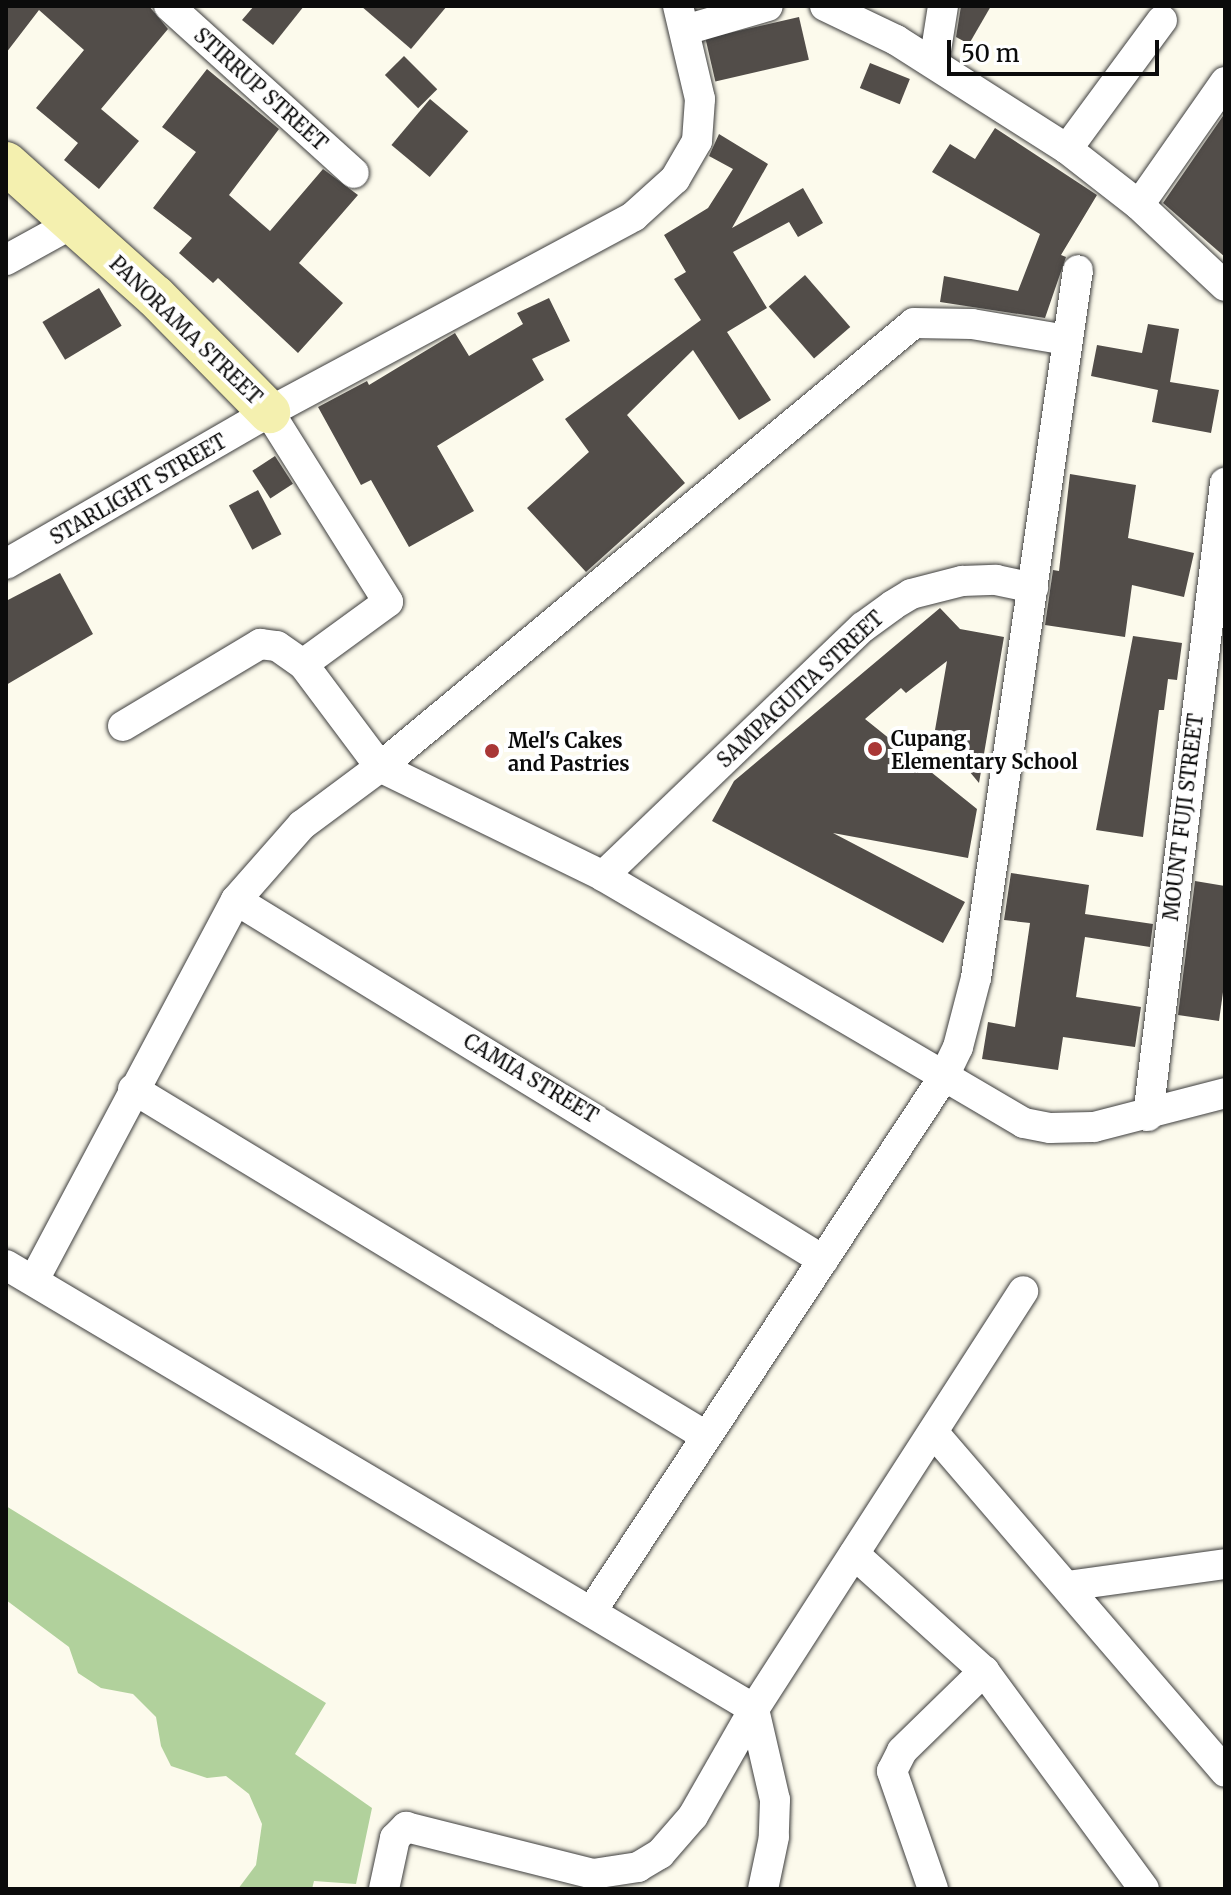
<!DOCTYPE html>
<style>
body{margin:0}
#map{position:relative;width:1231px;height:1895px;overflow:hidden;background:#fcfaec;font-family:Merriweather,serif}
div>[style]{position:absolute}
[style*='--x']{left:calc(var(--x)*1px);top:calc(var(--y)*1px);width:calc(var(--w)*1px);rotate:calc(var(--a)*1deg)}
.forest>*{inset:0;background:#b1d19c}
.building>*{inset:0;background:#524d49;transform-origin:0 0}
.roads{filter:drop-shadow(0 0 2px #3e3e3e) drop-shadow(0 0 2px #3e3e3e)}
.street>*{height:30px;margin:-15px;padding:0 15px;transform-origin:15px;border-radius:15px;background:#fff}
.secondary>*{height:42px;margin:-21px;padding:0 21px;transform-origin:21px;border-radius:21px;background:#f4f0af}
.dots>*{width:22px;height:22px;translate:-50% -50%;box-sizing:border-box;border:4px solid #fff;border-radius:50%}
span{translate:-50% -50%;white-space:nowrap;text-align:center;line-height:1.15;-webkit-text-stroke:8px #fff;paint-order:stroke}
.street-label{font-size:20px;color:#0b0b0b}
.poi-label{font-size:20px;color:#0b0b0b;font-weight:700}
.left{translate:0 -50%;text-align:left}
.frame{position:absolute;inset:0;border:8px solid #0b0b0b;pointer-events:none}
.scale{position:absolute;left:947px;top:40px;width:212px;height:36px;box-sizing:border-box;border:4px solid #0b0b0b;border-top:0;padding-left:10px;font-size:24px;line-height:28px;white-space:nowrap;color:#0b0b0b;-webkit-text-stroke:6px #fff;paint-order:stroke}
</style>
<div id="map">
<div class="forest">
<div style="clip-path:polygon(6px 1506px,326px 1703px,295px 1754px,372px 1808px,356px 1884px,314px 1881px,312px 1889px,238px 1889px,256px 1865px,262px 1824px,249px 1794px,226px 1776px,207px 1778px,171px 1766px,161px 1746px,156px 1717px,133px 1694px,101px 1688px,78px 1673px,69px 1647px,6px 1600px)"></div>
</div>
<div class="building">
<div style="clip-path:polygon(6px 6px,149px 6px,168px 29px,101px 109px,139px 141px,99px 189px,64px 160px,78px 143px,36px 108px,84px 50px,39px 10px,6px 53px)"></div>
<div style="clip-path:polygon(254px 6px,304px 6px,273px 45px,242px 20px)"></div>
<div style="clip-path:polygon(361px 6px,447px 6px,411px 49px)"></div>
<div style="clip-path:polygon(961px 6px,991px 6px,969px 44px,956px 37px)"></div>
<div style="left:799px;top:17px;width:44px;height:96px;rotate:77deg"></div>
<div style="left:404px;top:56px;width:47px;height:27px;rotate:45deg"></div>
<div style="left:870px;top:63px;width:43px;height:27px;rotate:22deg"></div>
<div style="clip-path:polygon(207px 69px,279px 129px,229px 195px,270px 231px,323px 169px,358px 195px,299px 263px,343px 303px,298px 353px,218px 278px,213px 283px,179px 253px,192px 238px,153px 208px,196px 152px,162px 127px)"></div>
<div style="left:430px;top:99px;width:50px;height:60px;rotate:40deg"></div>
<div style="clip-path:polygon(1225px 113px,1225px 257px,1163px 203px)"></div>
<div style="clip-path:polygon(995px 128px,1097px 195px,1061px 255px,1066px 257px,1045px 318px,940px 302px,944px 276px,1018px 291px,1040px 234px,932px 172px,950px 144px,975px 159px)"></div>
<div style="clip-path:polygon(719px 134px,768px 164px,732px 228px,803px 188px,823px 223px,798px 237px,789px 222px,733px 252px,767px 308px,727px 332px,771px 400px,739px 420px,693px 350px,627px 415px,685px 483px,586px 572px,527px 508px,589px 452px,565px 419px,701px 320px,674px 279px,686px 272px,664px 235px,708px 208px,733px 169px,709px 156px)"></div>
<div style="left:805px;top:275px;width:69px;height:48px;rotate:49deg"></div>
<div style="left:99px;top:288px;width:44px;height:66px;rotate:59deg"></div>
<div style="clip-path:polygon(549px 298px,570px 341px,532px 359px,544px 380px,437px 446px,474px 511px,409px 547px,371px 480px,361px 485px,318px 407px,367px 381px,369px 385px,455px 333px,469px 356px,523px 324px,517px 313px)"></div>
<div style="clip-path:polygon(1148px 324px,1179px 329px,1170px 382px,1219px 390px,1211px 433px,1152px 422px,1158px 390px,1091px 376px,1097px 345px,1142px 353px)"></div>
<div style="left:275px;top:456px;width:33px;height:27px;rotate:57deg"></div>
<div style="clip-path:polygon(1070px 474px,1136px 485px,1128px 538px,1194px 553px,1184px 597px,1132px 585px,1125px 637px,1045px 625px,1053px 570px,1059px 571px)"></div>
<div style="left:258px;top:490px;width:50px;height:33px;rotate:62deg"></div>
<div style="clip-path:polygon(60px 573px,93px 634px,6px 685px,6px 601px)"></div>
<div style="clip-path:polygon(940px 608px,960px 629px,1004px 637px,979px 783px,935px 730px,947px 661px,906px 693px,901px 688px,865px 719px,977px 809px,968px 858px,833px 833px,965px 902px,943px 943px,712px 821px,734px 781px)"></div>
<div style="clip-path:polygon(1133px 636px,1182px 643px,1177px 680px,1168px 679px,1164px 710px,1159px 710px,1143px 837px,1096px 830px)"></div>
<div style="clip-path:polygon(1011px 873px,1089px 885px,1085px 914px,1153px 924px,1150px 947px,1085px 937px,1076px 997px,1141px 1007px,1135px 1047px,1063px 1037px,1058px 1070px,982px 1059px,988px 1022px,1015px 1027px,1030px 923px,1004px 920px)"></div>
<div style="clip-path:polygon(1195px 881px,1225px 886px,1225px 978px,1219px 1021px,1178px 1015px)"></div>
</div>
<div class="roads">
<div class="street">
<div style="--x:169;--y:6;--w:249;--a:42.1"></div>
<div style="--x:825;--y:6;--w:79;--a:25.6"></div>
<div style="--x:896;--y:40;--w:203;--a:32.5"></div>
<div style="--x:1067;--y:149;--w:91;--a:37.9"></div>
<div style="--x:1139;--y:205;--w:118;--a:43.3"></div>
<div style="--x:685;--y:30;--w:86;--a:-16.1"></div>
<div style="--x:934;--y:63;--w:58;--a:-81"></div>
<div style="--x:1067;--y:149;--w:160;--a:-53.6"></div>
<div style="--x:1139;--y:205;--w:150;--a:-55"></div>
<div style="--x:6;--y:260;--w:77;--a:-28.9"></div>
<div style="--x:269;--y:412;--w:224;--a:57.9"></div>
<div style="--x:388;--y:602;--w:105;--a:143.9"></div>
<div style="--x:6;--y:564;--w:304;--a:-30"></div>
<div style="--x:269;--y:412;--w:414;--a:-28.2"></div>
<div style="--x:634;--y:216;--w:55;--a:-42.1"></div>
<div style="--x:675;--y:179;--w:44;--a:-59.9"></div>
<div style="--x:697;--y:141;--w:42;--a:-85.9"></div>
<div style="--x:700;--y:99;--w:96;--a:-103.3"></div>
<div style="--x:123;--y:726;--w:160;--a:-30.9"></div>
<div style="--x:260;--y:644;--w:17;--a:7"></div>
<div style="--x:277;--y:646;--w:32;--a:35"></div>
<div style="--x:303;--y:664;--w:129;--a:53.2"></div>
<div style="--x:380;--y:767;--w:248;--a:26"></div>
<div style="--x:603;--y:876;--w:488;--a:30.4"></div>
<div style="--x:1024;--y:1123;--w:26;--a:11"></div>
<div style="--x:1050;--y:1128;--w:44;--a:-1.3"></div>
<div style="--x:1094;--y:1127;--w:135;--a:-14.5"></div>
<div style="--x:603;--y:876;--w:360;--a:-43.8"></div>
<div style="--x:863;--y:627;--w:37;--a:-36"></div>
<div style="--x:893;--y:605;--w:21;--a:-31"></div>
<div style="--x:911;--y:594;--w:53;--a:-14.3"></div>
<div style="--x:962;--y:581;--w:34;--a:-2"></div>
<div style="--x:996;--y:580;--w:38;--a:12"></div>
<div style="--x:236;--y:900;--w:689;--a:31.52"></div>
<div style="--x:133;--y:1089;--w:668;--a:31.21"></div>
<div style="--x:1148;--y:1116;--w:638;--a:-83.06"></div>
<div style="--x:6;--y:1265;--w:870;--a:30.69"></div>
<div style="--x:754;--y:1709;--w:93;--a:77"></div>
<div style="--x:775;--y:1800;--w:37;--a:92"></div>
<div style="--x:774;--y:1837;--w:53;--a:101.9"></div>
<div style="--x:35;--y:1278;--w:428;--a:-62"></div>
<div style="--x:236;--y:900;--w:100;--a:-48.7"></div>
<div style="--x:302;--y:825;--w:97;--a:-36.6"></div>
<div style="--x:380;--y:767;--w:694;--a:-39.74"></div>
<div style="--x:914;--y:323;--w:58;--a:1"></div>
<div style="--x:972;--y:324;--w:96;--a:9.6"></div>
<div style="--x:933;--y:1432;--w:448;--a:49.3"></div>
<div style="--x:854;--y:1554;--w:175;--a:42"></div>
<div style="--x:984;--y:1671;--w:270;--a:53.7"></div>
<div style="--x:1067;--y:1586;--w:160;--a:-7.9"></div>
<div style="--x:593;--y:1609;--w:636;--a:-56.61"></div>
<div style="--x:943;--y:1078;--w:34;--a:-64"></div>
<div style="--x:958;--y:1047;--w:71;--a:-75.4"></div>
<div style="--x:976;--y:978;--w:715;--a:-81.8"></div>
<div style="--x:384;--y:1889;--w:52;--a:-77.8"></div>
<div style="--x:395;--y:1838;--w:16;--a:-45"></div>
<div style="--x:406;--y:1827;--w:193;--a:14.1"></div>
<div style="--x:593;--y:1874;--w:46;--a:-8.8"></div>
<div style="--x:638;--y:1867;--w:26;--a:-31"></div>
<div style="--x:660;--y:1854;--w:50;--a:-49"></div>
<div style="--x:693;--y:1816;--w:123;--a:-60.3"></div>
<div style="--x:754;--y:1709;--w:497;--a:-57.2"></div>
<div style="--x:933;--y:1889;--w:125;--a:-109.2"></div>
<div style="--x:892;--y:1771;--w:22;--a:-63"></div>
<div style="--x:902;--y:1751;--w:115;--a:-44.3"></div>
</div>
<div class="secondary">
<div style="--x:6;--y:163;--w:200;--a:41.8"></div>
<div style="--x:155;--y:296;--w:163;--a:45.5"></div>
</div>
</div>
<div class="dots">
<div style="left:875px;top:749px;background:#a93736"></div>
<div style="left:492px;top:751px;background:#a93736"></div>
</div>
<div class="street-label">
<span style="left:261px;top:89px;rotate:42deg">STIRRUP STREET</span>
<span style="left:186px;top:330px;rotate:44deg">PANORAMA STREET</span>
<span style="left:138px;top:489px;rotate:-30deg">STARLIGHT STREET</span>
<span style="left:800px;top:689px;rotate:-43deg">SAMPAGUITA STREET</span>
<span style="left:1183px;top:817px;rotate:-83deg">MOUNT FUJI STREET</span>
<span style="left:531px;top:1078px;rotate:31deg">CAMIA STREET</span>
</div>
<div class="poi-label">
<span class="left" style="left:891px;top:750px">Cupang<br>Elementary School</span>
<span class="left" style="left:508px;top:752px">Mel's Cakes<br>and Pastries</span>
</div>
<div class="frame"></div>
<div class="scale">50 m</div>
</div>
